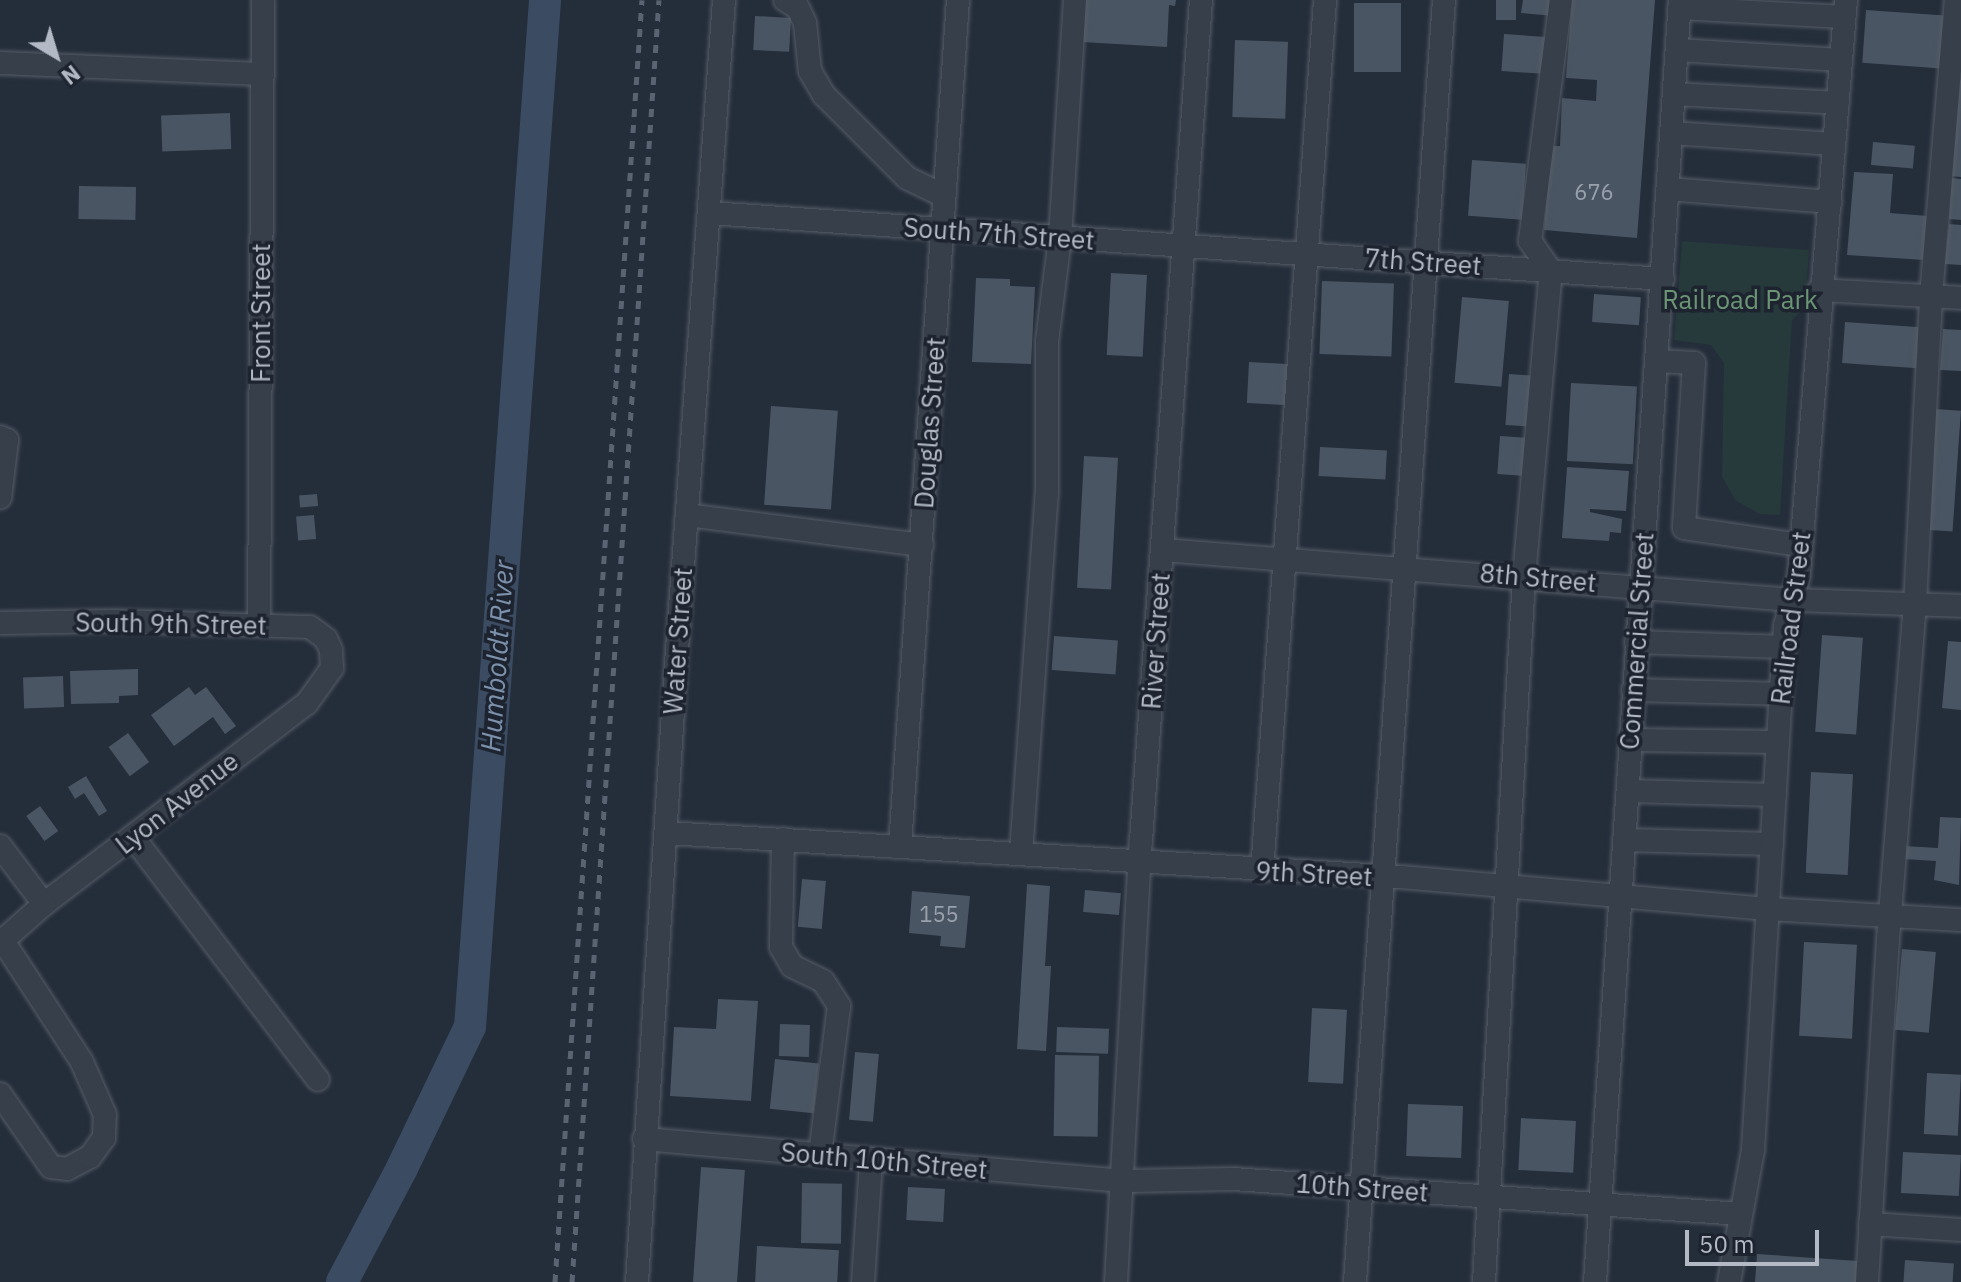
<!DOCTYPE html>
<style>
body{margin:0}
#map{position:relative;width:1961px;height:1282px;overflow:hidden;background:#242d3a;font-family:"IBM Plex Sans",sans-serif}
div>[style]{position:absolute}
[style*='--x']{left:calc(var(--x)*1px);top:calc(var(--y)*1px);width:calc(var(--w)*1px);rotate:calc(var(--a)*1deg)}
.green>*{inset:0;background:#26393b}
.river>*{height:32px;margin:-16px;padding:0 16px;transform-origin:16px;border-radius:16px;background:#3a4b62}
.building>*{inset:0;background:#4a5563;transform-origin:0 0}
.roads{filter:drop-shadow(0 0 2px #565d68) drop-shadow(0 0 2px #565d68)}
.minor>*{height:22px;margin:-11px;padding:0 11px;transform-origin:11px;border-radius:11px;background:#373f4a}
.rail>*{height:5px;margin-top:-2.5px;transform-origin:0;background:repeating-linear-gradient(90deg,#5a6371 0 8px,transparent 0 16px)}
span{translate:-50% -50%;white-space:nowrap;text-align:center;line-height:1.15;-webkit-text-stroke:7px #1d242f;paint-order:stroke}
.number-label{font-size:22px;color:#99a1ad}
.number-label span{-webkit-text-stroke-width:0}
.street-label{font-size:26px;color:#b3bac6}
.park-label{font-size:26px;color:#6b9575}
.water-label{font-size:28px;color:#7c91ac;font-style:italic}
.north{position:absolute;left:16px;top:16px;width:80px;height:80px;-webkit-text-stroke:6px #1d242f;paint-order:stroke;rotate:142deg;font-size:22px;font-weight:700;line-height:32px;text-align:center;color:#b3bac6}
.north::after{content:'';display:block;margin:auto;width:28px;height:36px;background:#b3bac6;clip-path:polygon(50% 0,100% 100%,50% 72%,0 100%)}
.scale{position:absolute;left:1685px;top:1230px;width:134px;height:36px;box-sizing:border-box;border:4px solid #b3bac6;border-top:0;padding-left:10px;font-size:24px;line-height:28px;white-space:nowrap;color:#b3bac6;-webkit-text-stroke:6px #1d242f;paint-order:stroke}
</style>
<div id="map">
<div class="green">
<div style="clip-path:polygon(1682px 241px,1809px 250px,1805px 307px,1792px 320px,1780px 515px,1760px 514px,1736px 501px,1722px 477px,1724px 363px,1711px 345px,1674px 340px)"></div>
</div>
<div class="river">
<div style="--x:342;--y:1282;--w:129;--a:-62.2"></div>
<div style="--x:402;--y:1168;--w:157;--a:-64.3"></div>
<div style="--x:470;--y:1027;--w:1030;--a:-85.82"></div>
</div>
<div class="building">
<div style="clip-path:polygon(1084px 0,1176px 0,1175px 6px,1169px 5px,1167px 47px,1082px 42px)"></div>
<div style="left:1496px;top:0;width:20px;height:20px"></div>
<div style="clip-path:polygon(1523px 0,1555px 0,1554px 16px,1521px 13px)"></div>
<div style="clip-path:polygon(1572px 0,1655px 0,1637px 238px,1544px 230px,1551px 146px,1560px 146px,1562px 98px,1596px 101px,1597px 80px,1566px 78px)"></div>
<div style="left:1354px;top:3px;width:47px;height:69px"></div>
<div style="left:1866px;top:10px;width:79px;height:53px;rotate:4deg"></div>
<div style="left:755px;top:16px;width:36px;height:34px;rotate:3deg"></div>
<div style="left:1504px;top:34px;width:49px;height:37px;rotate:4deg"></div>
<div style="left:1235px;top:40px;width:53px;height:77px;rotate:2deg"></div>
<div style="clip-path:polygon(1957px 79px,1961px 80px,1961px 177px,1949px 176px)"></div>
<div style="left:230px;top:113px;width:36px;height:69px;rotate:88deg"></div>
<div style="left:1873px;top:142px;width:42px;height:23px;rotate:5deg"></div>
<div style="left:1472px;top:160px;width:54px;height:56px;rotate:4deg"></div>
<div style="clip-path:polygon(1854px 172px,1893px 174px,1890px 213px,1928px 216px,1925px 260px,1847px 255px)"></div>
<div style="clip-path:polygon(1952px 178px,1961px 179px,1961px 220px,1949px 219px)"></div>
<div style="left:79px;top:186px;width:57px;height:33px;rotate:1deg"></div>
<div style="clip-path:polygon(1949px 224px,1961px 225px,1961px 265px,1945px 264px)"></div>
<div style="left:1111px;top:273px;width:36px;height:82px;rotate:3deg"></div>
<div style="clip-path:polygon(976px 278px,1010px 279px,1010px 286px,1035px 287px,1031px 364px,972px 362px)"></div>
<div style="left:1322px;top:281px;width:72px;height:73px;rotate:2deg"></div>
<div style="left:1594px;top:294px;width:47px;height:28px;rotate:4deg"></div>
<div style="left:1462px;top:297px;width:47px;height:86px;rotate:5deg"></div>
<div style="left:1845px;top:322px;width:79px;height:41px;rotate:4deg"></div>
<div style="clip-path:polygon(1943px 329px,1961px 330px,1961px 371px,1940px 370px)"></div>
<div style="left:1249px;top:362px;width:42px;height:41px;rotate:3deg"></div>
<div style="left:1509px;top:374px;width:28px;height:51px;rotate:4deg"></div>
<div style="left:1571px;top:383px;width:66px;height:78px;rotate:3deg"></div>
<div style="left:771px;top:406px;width:67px;height:99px;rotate:4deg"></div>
<div style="left:1935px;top:409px;width:26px;height:121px;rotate:4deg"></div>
<div style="left:1500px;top:436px;width:32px;height:38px;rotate:4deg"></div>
<div style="left:1320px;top:447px;width:67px;height:29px;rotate:3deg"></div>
<div style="left:1084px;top:456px;width:34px;height:132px;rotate:3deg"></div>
<div style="clip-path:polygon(1567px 467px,1629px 471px,1626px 511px,1590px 509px,1590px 512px,1622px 519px,1621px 533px,1610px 532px,1609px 541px,1562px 538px)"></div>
<div style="left:317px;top:494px;width:12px;height:18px;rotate:85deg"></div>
<div style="left:314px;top:515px;width:24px;height:18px;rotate:85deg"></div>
<div style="left:1822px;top:635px;width:41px;height:97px;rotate:4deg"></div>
<div style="left:1054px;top:636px;width:64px;height:34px;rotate:4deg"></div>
<div style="clip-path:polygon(1948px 641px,1961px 642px,1961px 710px,1942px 708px)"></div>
<div style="clip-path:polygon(138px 669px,138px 695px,119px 696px,119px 703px,71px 704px,70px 671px)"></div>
<div style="left:63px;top:676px;width:31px;height:40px;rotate:88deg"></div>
<div style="clip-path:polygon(189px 687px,195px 695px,206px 687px,236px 726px,225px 734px,213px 717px,174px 746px,151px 715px)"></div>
<div style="left:128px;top:733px;width:36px;height:24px;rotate:54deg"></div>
<div style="left:1811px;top:772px;width:42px;height:101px;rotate:3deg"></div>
<div style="clip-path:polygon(86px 776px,107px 811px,99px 816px,84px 793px,75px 799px,68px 787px)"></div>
<div style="left:40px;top:806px;width:31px;height:17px;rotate:54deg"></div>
<div style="clip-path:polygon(1940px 817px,1961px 818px,1959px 885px,1934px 880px,1936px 861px,1903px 859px,1904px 846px,1938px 848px)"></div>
<div style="left:802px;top:879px;width:24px;height:48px;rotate:5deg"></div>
<div style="clip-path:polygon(1027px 884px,1050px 886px,1045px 966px,1051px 966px,1046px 1051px,1017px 1049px)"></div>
<div style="left:1085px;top:890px;width:36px;height:22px;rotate:5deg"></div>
<div style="clip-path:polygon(912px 891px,970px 896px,965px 948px,940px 946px,941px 936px,909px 933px)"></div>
<div style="left:1804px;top:942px;width:53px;height:94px;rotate:3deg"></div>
<div style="left:1902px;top:949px;width:34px;height:81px;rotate:5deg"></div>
<div style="clip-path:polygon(718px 999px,758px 1001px,751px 1101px,670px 1096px,674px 1027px,716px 1029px)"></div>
<div style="left:1312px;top:1008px;width:35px;height:74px;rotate:3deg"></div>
<div style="left:780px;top:1024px;width:30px;height:32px;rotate:2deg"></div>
<div style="left:1057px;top:1027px;width:52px;height:25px;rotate:2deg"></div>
<div style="left:855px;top:1052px;width:24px;height:68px;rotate:5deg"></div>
<div style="left:1055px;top:1055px;width:44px;height:81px;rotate:1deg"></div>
<div style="left:775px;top:1059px;width:44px;height:50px;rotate:6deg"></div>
<div style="left:1927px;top:1073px;width:34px;height:61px;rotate:3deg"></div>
<div style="left:1408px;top:1104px;width:55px;height:52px;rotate:2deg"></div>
<div style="left:1521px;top:1118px;width:55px;height:52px;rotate:3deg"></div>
<div style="left:1903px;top:1152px;width:58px;height:41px;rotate:3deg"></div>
<div style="left:701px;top:1167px;width:44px;height:115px;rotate:4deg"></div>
<div style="left:802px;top:1183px;width:40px;height:60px;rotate:1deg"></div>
<div style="left:908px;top:1187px;width:37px;height:33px;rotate:3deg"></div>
<div style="left:757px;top:1246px;width:82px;height:36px;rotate:3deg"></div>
<div style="clip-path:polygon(1757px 1254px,1858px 1261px,1856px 1282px,1755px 1282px)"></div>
<div style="left:1905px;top:1260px;width:49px;height:22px;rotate:4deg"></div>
</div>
<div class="roads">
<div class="minor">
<div style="--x:785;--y:0;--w:15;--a:32"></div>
<div style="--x:798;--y:8;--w:17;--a:65"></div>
<div style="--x:805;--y:23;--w:48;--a:84.1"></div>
<div style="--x:810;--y:71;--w:28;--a:60"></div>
<div style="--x:824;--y:95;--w:117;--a:45"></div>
<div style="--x:907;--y:178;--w:41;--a:25.9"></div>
<div style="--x:1679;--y:8;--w:165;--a:3.1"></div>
<div style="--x:1677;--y:50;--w:164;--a:3.5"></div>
<div style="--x:0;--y:63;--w:261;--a:2.4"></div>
<div style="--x:1674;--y:94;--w:164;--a:3.1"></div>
<div style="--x:1672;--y:133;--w:162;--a:3.9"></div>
<div style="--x:1668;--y:189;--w:163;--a:4.6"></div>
<div style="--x:710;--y:213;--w:955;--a:3.96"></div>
<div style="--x:1819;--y:290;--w:142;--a:3.2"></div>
<div style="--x:1657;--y:361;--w:37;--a:3"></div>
<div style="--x:1694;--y:363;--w:165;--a:93.5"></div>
<div style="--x:1684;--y:528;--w:118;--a:8.3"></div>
<div style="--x:0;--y:437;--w:8;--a:23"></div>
<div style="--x:7;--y:440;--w:58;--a:96.9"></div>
<div style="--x:687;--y:515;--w:237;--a:7.3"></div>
<div style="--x:1163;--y:550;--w:631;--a:4.54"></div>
<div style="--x:1792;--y:600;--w:169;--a:2"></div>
<div style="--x:0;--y:623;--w:115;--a:-1"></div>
<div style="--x:115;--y:621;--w:195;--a:1.8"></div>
<div style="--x:310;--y:627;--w:20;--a:37"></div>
<div style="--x:326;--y:639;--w:12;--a:66"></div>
<div style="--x:331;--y:650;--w:18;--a:87"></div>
<div style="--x:332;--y:668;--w:43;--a:125.5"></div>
<div style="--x:307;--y:703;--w:331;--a:142.6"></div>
<div style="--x:44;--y:904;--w:59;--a:138.4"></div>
<div style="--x:259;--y:625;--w:625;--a:-89.63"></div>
<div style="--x:1636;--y:642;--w:148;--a:1.9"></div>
<div style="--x:1633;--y:690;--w:148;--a:1.5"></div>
<div style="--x:1631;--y:740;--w:147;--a:0.8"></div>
<div style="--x:1628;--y:791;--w:147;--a:1.6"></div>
<div style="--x:667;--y:833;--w:735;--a:3.43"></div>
<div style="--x:1401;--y:877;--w:368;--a:5"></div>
<div style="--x:1768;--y:909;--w:193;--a:3.3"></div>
<div style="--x:133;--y:837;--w:305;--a:52.7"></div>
<div style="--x:783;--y:839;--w:108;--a:91.1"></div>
<div style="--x:781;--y:947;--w:22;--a:60"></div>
<div style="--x:792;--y:966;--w:34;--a:26"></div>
<div style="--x:823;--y:981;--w:30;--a:57"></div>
<div style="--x:839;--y:1006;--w:150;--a:97.3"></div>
<div style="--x:1625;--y:840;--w:147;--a:1.6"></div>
<div style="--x:0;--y:846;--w:73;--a:52.8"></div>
<div style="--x:900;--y:846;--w:848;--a:-86.08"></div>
<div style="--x:1021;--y:853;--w:361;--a:-85.9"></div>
<div style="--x:1047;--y:493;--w:152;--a:-90"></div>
<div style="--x:1047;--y:341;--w:104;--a:-82.8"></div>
<div style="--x:1060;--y:238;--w:238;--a:-86.4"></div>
<div style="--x:1262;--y:871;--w:873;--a:-85.86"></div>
<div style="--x:0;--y:1094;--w:89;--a:55.1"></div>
<div style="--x:51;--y:1167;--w:16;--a:7"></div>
<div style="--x:67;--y:1169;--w:26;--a:-28"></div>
<div style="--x:90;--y:1157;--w:24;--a:-54"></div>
<div style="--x:104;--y:1138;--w:23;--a:-88"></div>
<div style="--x:105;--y:1115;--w:58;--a:-113.5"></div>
<div style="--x:82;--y:1062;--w:145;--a:-123.1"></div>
<div style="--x:644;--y:1139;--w:481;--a:5"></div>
<div style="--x:1123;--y:1181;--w:110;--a:-1"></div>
<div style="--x:1233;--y:1179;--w:509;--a:3.94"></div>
<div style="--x:1870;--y:1224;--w:91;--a:3.8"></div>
<div style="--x:637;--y:1282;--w:620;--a:-86.39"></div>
<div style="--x:676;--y:663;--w:665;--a:-85.86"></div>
<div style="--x:863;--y:1282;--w:122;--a:-86.2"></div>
<div style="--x:1116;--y:1282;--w:442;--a:-86.8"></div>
<div style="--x:1141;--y:841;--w:843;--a:-85.92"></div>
<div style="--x:1355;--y:1282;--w:1285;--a:-86.03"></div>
<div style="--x:1484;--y:1282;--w:706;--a:-86.75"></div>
<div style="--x:1524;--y:577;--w:307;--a:-85"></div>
<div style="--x:1551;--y:271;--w:37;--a:-125"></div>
<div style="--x:1530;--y:241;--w:243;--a:-82.7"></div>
<div style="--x:1595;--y:1282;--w:1285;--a:-86.21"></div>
<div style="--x:1729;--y:1282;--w:134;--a:-79.7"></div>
<div style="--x:1753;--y:1150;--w:525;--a:-86.51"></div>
<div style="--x:1785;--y:626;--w:53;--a:-74.6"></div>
<div style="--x:1799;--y:575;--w:577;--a:-85.33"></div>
<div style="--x:1867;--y:1282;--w:344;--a:-86.5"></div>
<div style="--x:1888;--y:939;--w:336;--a:-85.4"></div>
<div style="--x:1915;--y:604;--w:308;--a:-87"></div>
<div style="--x:1931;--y:296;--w:297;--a:-85.2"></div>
</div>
</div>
<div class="rail">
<div style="--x:555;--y:1282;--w:1285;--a:-86.12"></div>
<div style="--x:572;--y:1282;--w:1285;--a:-86.12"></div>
</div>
<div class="number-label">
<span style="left:1594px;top:192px">676</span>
<span style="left:939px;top:914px">155</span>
</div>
<div class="street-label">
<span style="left:999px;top:234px;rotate:4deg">South 7th Street</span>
<span style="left:1423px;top:262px;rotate:4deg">7th Street</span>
<span style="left:261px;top:313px;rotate:-90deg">Front Street</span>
<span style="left:930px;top:423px;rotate:-86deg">Douglas Street</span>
<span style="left:1538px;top:578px;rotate:5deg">8th Street</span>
<span style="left:1791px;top:618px;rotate:-83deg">Railroad Street</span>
<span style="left:171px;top:624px;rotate:1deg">South 9th Street</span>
<span style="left:678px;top:641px;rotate:-86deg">Water Street</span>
<span style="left:1156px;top:641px;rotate:-86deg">River Street</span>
<span style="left:1637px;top:641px;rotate:-86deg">Commercial Street</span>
<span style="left:177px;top:803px;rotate:-38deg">Lyon Avenue</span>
<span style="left:1314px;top:874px;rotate:3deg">9th Street</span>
<span style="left:884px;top:1161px;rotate:5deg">South 10th Street</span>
<span style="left:1362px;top:1188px;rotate:4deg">10th Street</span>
</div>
<div class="park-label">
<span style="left:1740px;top:300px">Railroad Park</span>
</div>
<div class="water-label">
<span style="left:497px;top:656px;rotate:-86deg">Humboldt River</span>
</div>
<div class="north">N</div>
<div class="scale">50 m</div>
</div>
